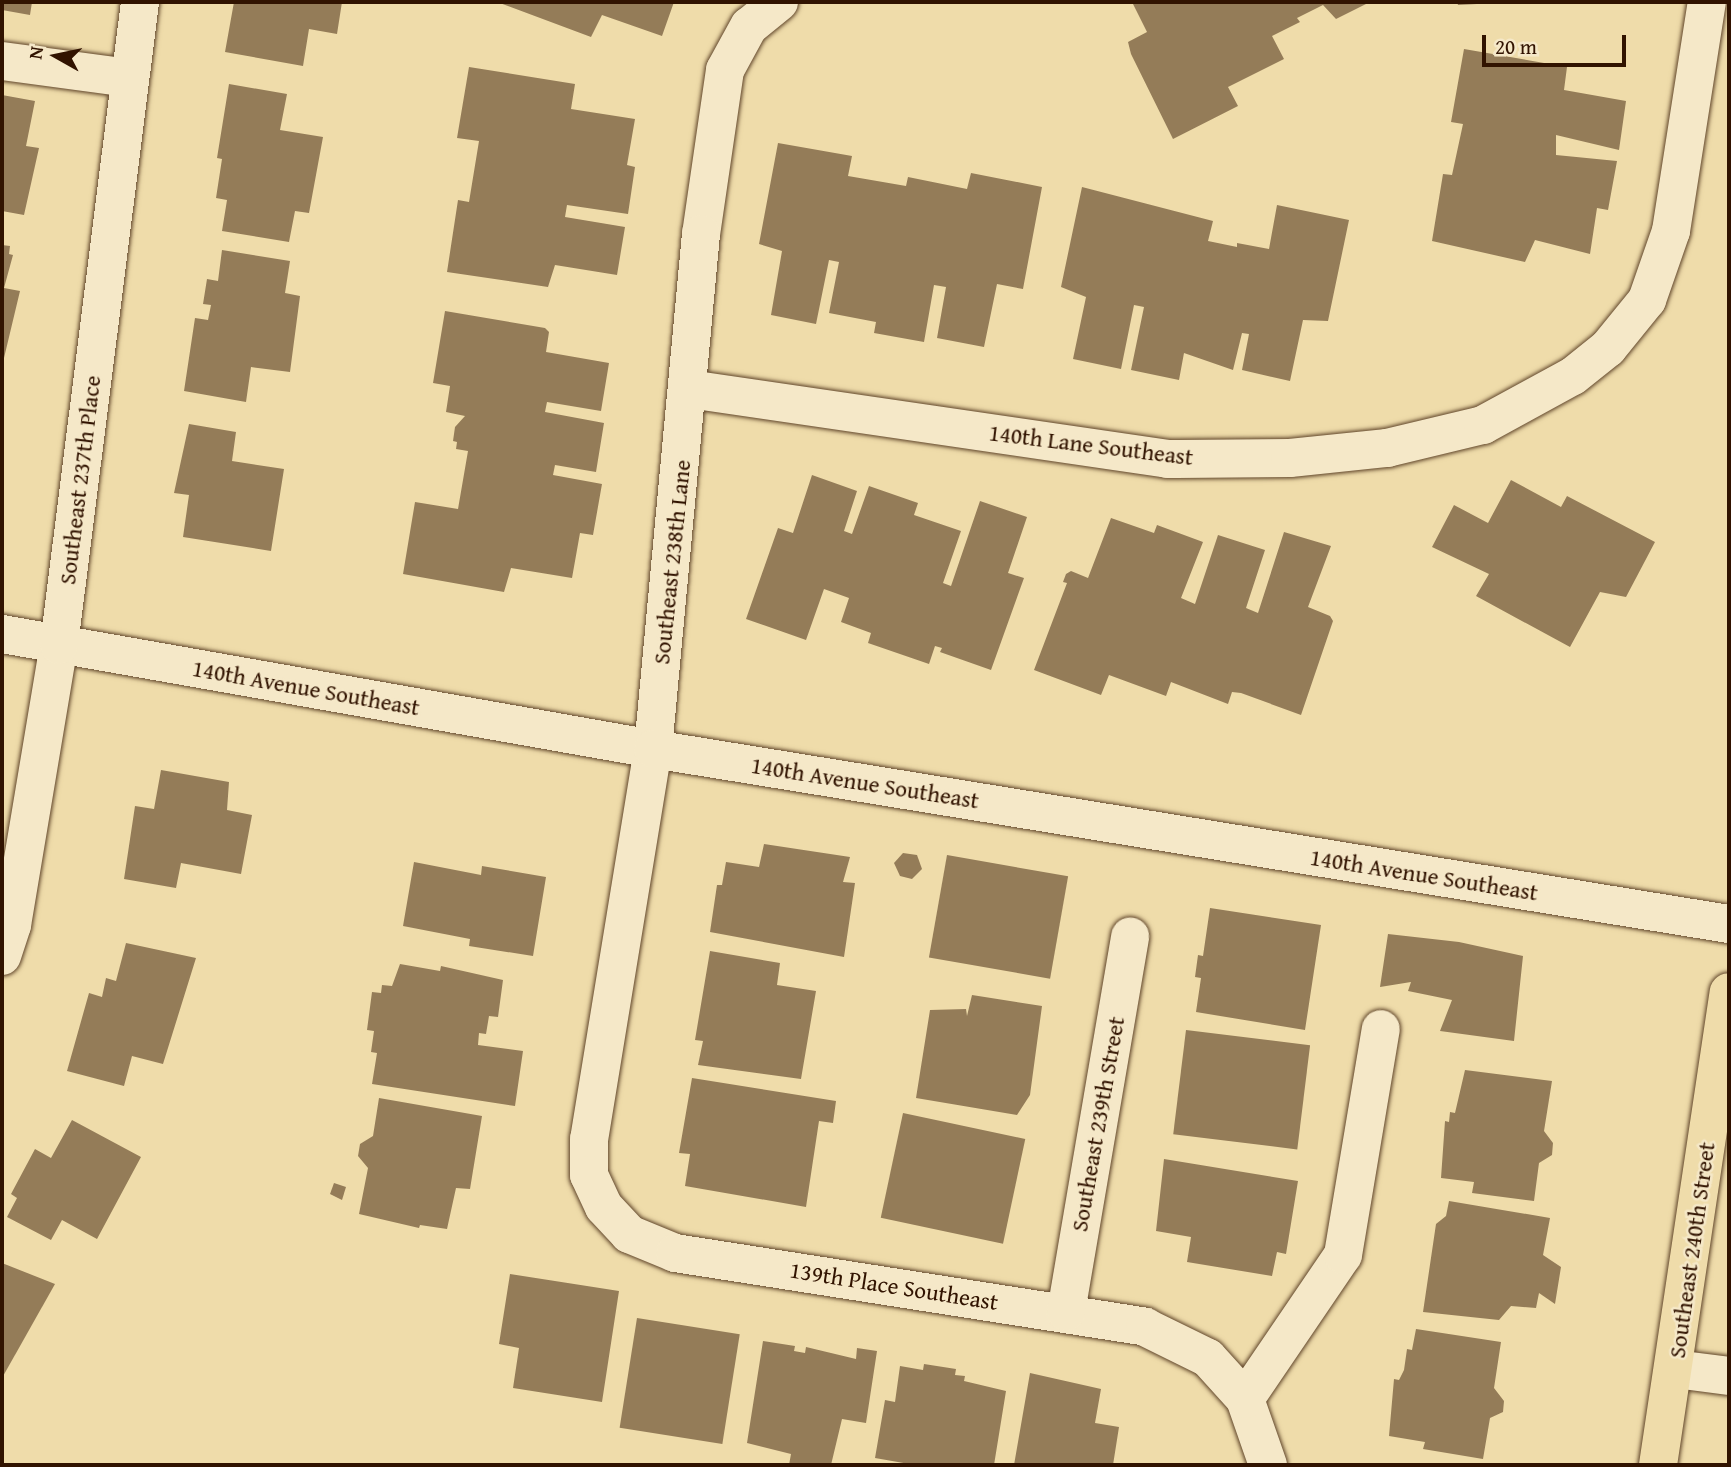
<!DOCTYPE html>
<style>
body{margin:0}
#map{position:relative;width:1731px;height:1467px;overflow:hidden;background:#efdcaa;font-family:"Gentium Book Plus",serif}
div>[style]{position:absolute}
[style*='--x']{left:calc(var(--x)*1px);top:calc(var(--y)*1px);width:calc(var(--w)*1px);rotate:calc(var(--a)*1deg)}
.building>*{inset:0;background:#947c58;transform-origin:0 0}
.roads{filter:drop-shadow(0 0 2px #60452a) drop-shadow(0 0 2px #60452a)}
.minor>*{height:38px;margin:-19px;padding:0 19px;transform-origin:19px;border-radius:19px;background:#f5e8c8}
.major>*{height:38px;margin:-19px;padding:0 19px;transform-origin:19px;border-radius:19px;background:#efdcaa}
span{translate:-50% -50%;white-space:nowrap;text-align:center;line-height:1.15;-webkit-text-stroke:5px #f5e8c8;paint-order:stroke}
.street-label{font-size:23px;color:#311300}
.frame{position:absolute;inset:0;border:4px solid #311300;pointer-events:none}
.north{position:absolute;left:21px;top:21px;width:70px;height:70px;-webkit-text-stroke:5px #f5e8c8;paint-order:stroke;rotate:279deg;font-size:19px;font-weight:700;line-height:28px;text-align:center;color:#311300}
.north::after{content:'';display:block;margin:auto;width:24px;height:32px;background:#311300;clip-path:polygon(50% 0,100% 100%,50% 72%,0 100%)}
.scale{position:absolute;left:1482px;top:35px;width:144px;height:32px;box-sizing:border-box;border:4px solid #311300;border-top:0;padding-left:9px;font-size:21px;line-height:24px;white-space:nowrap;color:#311300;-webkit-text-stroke:5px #f5e8c8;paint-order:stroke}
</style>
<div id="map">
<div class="building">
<div style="clip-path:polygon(2px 2px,32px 2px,30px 15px,2px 10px)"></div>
<div style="clip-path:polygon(234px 2px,342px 2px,337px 34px,309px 29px,303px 66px,225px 52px)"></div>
<div style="clip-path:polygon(497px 2px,674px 2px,662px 36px,602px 15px,591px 37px)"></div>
<div style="clip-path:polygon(1132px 2px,1370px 2px,1336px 19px,1323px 5px,1297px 18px,1300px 22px,1272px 36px,1284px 59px,1228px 87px,1238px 106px,1173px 139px,1131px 54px,1128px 42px,1147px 32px)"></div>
<div style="clip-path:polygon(1457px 2px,1477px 2px,1477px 4px,1458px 5px)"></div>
<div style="clip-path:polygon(1464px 49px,1567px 67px,1564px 90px,1626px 101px,1619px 150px,1556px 135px,1556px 155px,1617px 161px,1608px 210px,1597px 208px,1590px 254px,1535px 240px,1525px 262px,1432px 241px,1443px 174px,1452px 175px,1463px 124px,1451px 122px)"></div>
<div style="clip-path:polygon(469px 67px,575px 84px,571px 109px,635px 119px,627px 165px,635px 167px,628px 214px,567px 205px,565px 217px,625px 227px,617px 275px,555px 265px,548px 287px,447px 272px,458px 200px,469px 202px,479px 141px,457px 138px)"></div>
<div style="clip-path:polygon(229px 84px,287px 94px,280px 130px,323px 137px,309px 213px,295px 211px,289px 242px,222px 231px,227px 200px,216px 198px,222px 159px,217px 158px)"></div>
<div style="clip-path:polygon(2px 95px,35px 101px,26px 146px,39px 148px,24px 215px,2px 211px)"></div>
<div style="clip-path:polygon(778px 143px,852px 156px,848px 176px,906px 186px,908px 177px,967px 189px,971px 173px,1042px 187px,1023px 289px,997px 284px,984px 347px,937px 338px,946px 287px,934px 285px,924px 342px,874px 333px,876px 322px,829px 313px,839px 262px,829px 260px,816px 324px,771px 315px,782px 251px,759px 244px)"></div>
<div style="clip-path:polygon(1082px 187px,1213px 221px,1208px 241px,1237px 247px,1237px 243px,1269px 249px,1277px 205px,1349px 220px,1328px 321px,1303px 320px,1290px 381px,1242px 370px,1249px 334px,1242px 333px,1233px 370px,1184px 353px,1179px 380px,1131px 370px,1144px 307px,1134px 305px,1121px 369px,1073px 359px,1086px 297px,1061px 287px)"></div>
<div style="clip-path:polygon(2px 245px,10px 246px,9px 254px,13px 255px,4px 288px,20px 291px,4px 358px)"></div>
<div style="clip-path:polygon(222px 250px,290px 261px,285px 293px,300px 296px,290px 372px,251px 367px,246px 402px,184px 391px,195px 318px,208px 320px,211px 305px,203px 304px,207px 279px,218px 281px)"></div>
<div style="clip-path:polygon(445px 311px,545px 328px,549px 332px,546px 352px,609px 363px,601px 411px,547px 402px,545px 412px,604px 423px,596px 472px,555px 465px,553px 475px,602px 484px,593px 535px,580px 533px,572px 578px,511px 568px,504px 592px,403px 574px,415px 502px,458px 509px,468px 451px,456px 449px,457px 442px,453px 441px,455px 427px,465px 416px,446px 412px,450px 386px,433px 383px)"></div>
<div style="clip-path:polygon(189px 424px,236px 432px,232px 461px,284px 469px,271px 551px,183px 537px,189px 495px,174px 493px)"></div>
<div style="clip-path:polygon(812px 475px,857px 491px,844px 531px,852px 534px,869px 486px,918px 503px,914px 515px,961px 531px,943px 583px,951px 586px,980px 501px,1027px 517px,1008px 573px,1024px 578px,991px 670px,940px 652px,942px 648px,935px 646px,929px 664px,868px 643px,871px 633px,841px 622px,849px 598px,824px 589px,806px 640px,746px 619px,778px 528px,793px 533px)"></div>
<div style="clip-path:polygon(1511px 480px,1561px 507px,1567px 496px,1655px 542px,1626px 597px,1600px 592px,1570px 647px,1476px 596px,1489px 574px,1432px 547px,1454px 505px,1488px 523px)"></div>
<div style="clip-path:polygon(1111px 518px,1154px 533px,1157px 525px,1203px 542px,1181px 598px,1195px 604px,1218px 535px,1265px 550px,1246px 608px,1258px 613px,1284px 532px,1331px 546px,1308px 607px,1330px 616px,1333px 621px,1301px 715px,1241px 693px,1232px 692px,1228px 704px,1171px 682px,1166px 696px,1109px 675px,1101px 695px,1034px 670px,1067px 583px,1063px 582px,1066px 574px,1071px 571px,1088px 578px)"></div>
<div style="clip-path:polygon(161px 770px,229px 782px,227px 810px,252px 815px,241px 874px,181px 863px,176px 888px,124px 879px,135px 806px,154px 809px)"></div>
<div style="clip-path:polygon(764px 844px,850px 857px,843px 882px,855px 883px,844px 957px,710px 932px,717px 885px,722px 885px,726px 862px,759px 867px)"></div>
<div style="clip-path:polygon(903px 853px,917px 855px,922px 869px,912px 879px,900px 876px,894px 863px)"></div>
<div style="left:947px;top:855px;width:123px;height:104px;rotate:10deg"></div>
<div style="clip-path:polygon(414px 862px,481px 875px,482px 866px,546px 877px,533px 956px,469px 946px,470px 939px,403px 926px)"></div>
<div style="clip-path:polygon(1210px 908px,1321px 925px,1305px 1030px,1196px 1012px,1201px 978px,1195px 977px,1198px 955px,1203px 956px)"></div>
<div style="clip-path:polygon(1388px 934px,1459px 942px,1523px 956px,1514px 1041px,1440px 1031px,1452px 1000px,1408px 991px,1411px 982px,1380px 987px)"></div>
<div style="clip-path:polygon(126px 943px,196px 958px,163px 1064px,132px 1056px,124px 1086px,67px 1071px,89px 993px,102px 997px,106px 978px,116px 981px)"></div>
<div style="clip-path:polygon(710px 951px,780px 963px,777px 985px,816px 991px,801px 1079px,698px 1065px,703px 1041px,695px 1040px)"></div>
<div style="clip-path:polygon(400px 964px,440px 971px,441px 966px,503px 980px,498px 1017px,489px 1016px,486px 1034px,479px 1033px,478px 1045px,523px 1051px,515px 1106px,372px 1084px,377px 1053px,371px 1052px,374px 1031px,367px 1030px,372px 992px,381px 993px,382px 985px,392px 986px)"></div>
<div style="clip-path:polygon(972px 995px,1042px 1006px,1030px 1095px,1017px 1115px,916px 1098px,930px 1010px,966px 1009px,967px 1016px)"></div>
<div style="left:1186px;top:1030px;width:125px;height:105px;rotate:7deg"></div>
<div style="clip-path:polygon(1465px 1070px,1552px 1081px,1544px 1131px,1553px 1143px,1552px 1155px,1539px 1163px,1534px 1201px,1472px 1193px,1474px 1182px,1441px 1178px,1445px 1121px,1449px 1122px,1450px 1112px,1455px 1113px)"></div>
<div style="clip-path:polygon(692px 1078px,836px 1101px,833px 1123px,819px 1121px,806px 1207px,685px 1186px,690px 1154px,679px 1153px)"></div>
<div style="clip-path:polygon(379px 1098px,482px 1116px,470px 1189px,456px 1188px,447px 1229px,420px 1225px,419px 1228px,359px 1214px,368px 1168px,358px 1156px,360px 1144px,373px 1136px)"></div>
<div style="left:903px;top:1113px;width:125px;height:107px;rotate:12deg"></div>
<div style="clip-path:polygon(72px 1120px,141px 1157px,97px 1239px,62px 1220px,51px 1240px,7px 1217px,17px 1198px,11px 1194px,35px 1149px,51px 1158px)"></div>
<div style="clip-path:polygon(1164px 1159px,1298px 1181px,1286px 1254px,1277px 1252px,1272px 1276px,1187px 1262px,1191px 1237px,1156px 1231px)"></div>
<div style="clip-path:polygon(334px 1183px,346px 1187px,342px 1200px,330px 1194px)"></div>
<div style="clip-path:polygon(1449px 1201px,1550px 1218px,1543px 1255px,1561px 1267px,1555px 1304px,1539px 1293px,1536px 1308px,1511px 1306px,1499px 1320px,1423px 1312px,1436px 1224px,1446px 1216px)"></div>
<div style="clip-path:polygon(2px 1263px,55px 1284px,2px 1378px)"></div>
<div style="clip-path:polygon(510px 1274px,619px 1291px,602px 1402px,513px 1388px,519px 1348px,499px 1344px)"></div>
<div style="left:637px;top:1318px;width:104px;height:111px;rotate:9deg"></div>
<div style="clip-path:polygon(1416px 1329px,1501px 1342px,1494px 1388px,1504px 1401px,1503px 1412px,1490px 1418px,1483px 1459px,1423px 1449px,1425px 1442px,1389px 1436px,1394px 1379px,1399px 1380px,1404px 1370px,1407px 1349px,1412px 1350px)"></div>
<div style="clip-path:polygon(763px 1341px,795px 1346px,794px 1351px,805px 1353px,806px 1347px,856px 1359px,857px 1348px,877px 1351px,866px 1423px,842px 1419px,831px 1465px,789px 1465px,791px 1454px,747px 1443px)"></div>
<div style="clip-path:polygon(924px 1364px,956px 1369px,955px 1375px,965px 1376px,964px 1381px,1006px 1391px,994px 1465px,915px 1465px,875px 1458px,885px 1400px,895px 1402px,900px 1366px,923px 1370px)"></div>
<div style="clip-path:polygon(1030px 1373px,1101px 1389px,1095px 1423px,1119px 1427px,1113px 1465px,1014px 1465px)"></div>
</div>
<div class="roads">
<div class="minor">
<div style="--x:779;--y:2;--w:38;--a:141"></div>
<div style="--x:749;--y:26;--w:50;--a:118.6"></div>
<div style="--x:725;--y:70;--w:166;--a:98.3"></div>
<div style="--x:701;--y:234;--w:517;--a:95.32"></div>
<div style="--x:653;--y:749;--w:395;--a:99.3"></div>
<div style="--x:589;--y:1139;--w:36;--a:90"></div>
<div style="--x:589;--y:1175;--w:35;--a:65"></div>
<div style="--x:604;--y:1207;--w:37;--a:47"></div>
<div style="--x:629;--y:1234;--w:50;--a:22.4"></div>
<div style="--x:675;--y:1253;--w:476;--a:8.9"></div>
<div style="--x:1145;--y:1327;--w:70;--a:26.2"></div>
<div style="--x:1208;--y:1358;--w:55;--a:47.9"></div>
<div style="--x:2;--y:61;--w:129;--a:7.6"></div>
<div style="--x:689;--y:389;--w:483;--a:8.3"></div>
<div style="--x:1167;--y:459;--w:123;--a:-0.5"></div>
<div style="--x:1290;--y:458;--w:98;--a:-5.9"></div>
<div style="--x:1387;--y:448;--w:99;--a:-13.5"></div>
<div style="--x:1483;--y:425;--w:102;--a:-28.6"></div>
<div style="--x:1573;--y:376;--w:45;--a:-38.7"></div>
<div style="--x:1608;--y:348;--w:62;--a:-50.9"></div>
<div style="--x:1647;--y:300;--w:73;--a:-70.8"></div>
<div style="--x:1671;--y:231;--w:232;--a:-81.1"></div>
<div style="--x:2;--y:634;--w:661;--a:10.02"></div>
<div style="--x:653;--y:749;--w:1090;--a:9.24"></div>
<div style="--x:2;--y:956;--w:33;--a:-72"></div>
<div style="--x:12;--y:925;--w:284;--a:-80.5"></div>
<div style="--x:59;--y:645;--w:648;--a:-82.82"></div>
<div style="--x:1066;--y:1312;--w:381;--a:-80.3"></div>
<div style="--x:1675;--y:1369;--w:54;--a:7.4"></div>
<div style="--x:1268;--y:1465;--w:70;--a:-109.2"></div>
<div style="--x:1245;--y:1399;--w:174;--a:-55.8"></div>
<div style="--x:1343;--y:1255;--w:229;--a:-80.5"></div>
</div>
<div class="major">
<div style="--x:1658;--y:1465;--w:478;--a:-81.5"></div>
</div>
</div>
<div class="street-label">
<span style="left:1091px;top:445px;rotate:7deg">140th Lane Southeast</span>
<span style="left:80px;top:480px;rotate:-83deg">Southeast 237th Place</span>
<span style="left:672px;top:562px;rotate:-84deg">Southeast 238th Lane</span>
<span style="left:306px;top:688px;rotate:10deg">140th Avenue Southeast</span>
<span style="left:865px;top:783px;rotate:9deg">140th Avenue Southeast</span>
<span style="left:1424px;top:875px;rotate:9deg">140th Avenue Southeast</span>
<span style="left:1098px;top:1124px;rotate:-80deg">Southeast 239th Street</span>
<span style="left:1692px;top:1250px;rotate:-82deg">Southeast 240th Street</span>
<span style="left:894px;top:1286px;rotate:9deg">139th Place Southeast</span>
</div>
<div class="frame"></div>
<div class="north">N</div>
<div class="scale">20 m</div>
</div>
